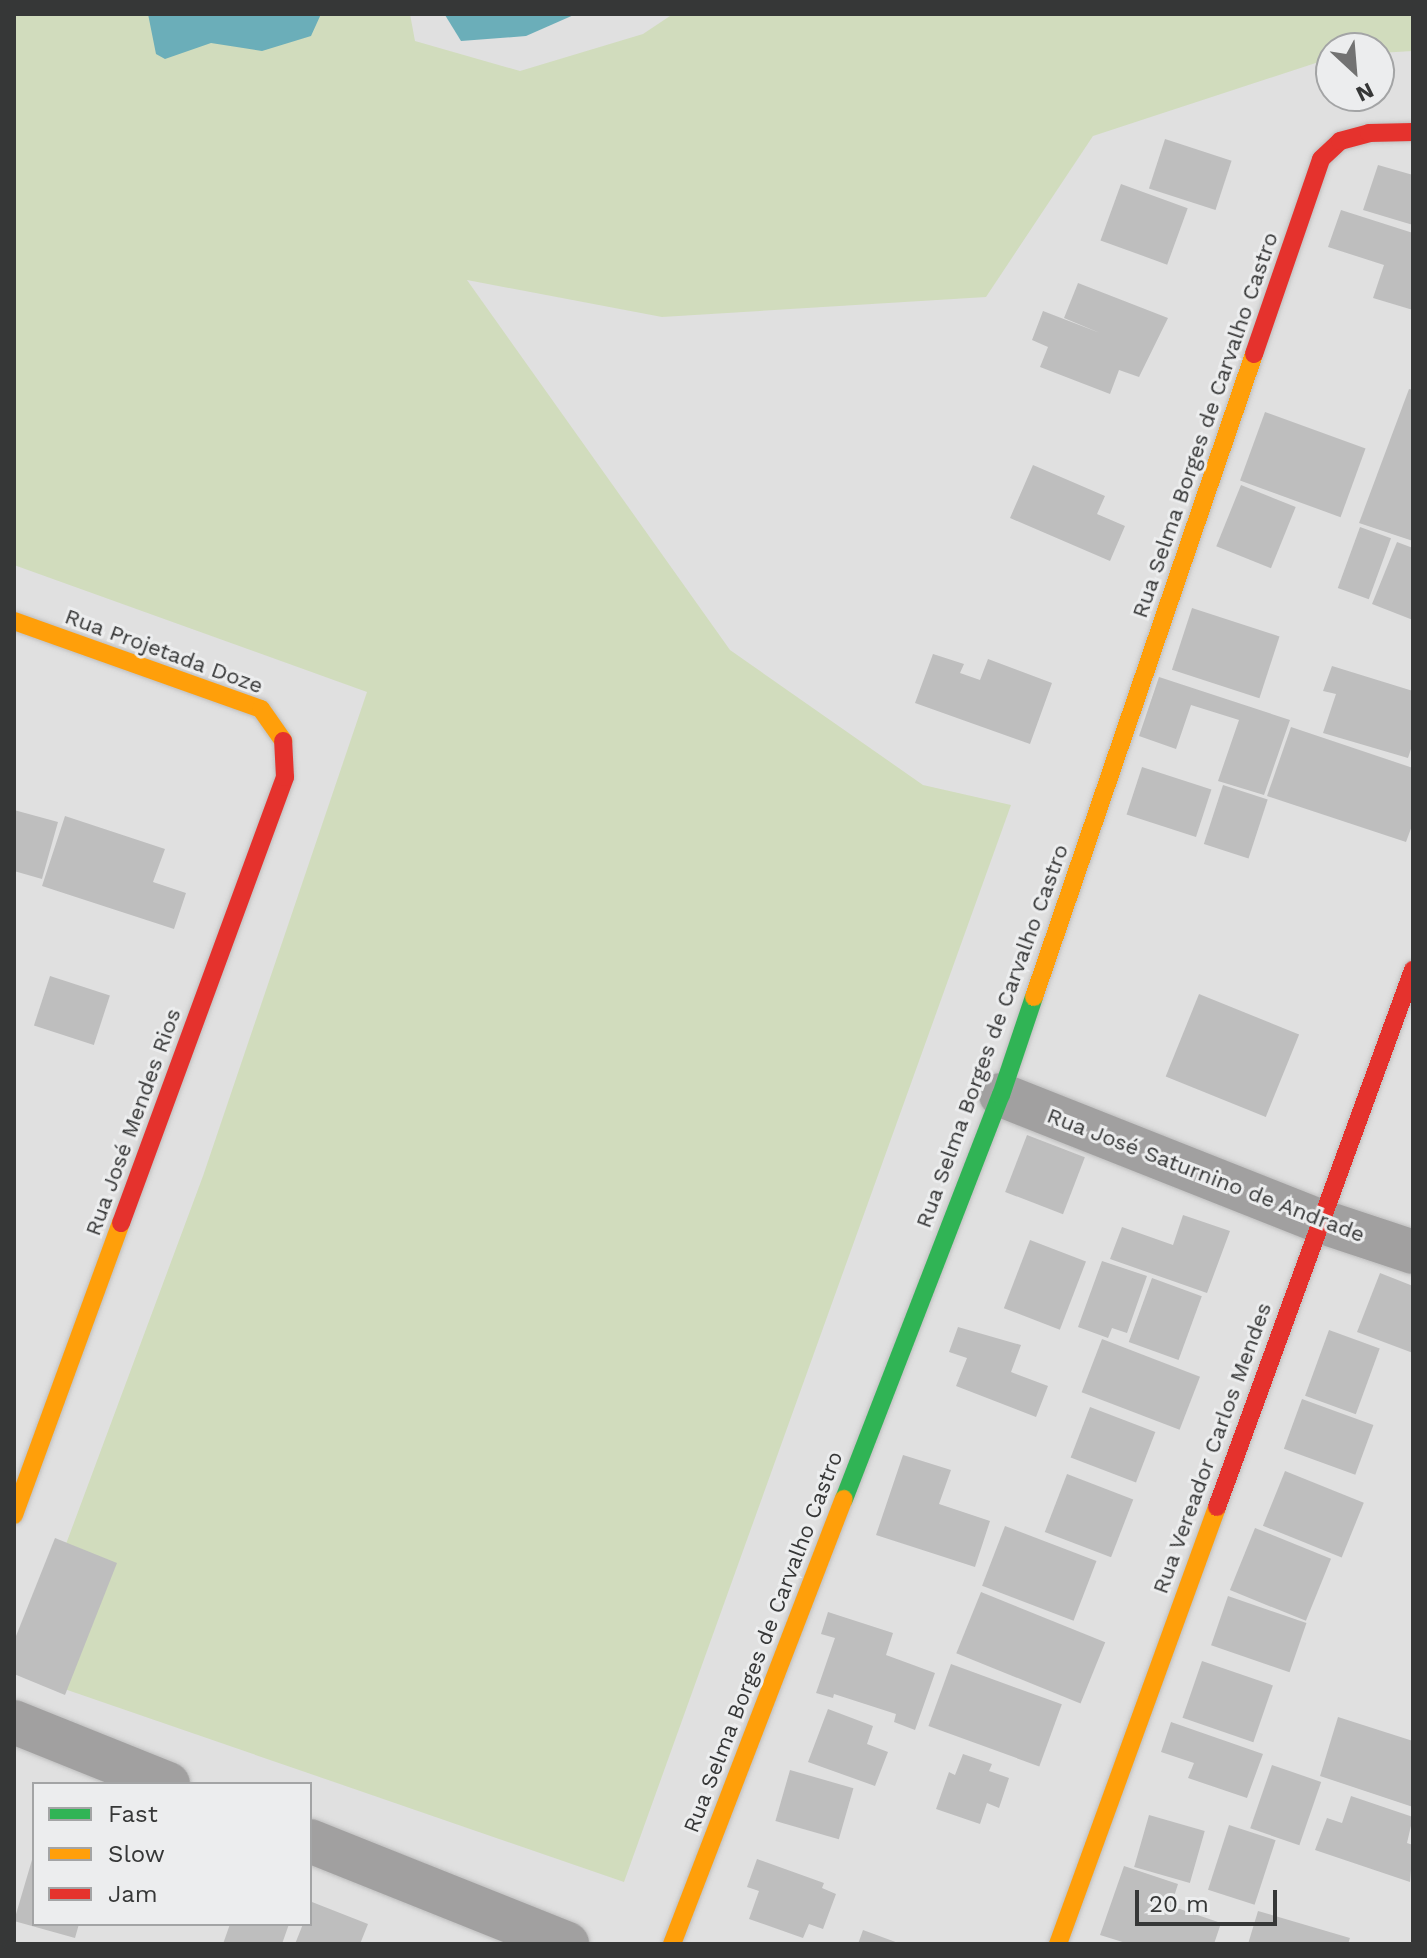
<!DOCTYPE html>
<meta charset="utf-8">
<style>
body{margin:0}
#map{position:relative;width:1427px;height:1958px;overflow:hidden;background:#e0e0e0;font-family:"Work Sans",sans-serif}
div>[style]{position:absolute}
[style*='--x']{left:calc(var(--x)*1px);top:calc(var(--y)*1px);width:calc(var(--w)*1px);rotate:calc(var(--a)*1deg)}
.green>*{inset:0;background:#d1dcbd}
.water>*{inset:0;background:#6baeb9}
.building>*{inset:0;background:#bebebe;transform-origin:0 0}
.roads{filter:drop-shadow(0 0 2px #bebebe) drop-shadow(0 0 2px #bebebe)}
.street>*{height:44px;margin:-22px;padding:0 22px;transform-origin:22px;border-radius:22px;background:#a1a0a0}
.fast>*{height:18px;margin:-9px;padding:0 9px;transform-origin:9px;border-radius:9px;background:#30b455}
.slow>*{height:18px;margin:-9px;padding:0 9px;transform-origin:9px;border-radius:9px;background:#ff9f0a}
.jam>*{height:18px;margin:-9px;padding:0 9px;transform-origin:9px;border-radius:9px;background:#e5322d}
span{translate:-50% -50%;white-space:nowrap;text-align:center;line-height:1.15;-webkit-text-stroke:6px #ecedee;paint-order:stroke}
.street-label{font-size:22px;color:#363737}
.frame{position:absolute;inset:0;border:16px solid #363737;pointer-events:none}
.legend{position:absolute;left:32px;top:1782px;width:280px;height:144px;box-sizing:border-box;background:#ecedee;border:2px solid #a3a4a5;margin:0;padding:10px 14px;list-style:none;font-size:24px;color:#363737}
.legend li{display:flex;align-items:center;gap:16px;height:40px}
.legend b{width:40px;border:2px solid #a3a4a5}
.north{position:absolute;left:1315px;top:32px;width:80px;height:80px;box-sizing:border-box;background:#ecedee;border:2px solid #a3a4a5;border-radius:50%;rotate:154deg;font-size:22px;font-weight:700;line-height:32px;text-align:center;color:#363737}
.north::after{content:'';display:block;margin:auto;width:28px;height:36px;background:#727272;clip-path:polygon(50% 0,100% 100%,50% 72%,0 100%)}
.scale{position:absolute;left:1135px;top:1890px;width:142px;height:36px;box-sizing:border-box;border:4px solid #363737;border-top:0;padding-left:10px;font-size:24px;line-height:28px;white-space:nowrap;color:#363737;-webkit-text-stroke:6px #ecedee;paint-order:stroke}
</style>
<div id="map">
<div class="green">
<div style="clip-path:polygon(14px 14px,410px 14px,415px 41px,520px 71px,643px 34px,673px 14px,1413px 14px,1413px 51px,1379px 53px,1379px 48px,1331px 48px,1331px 58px,1093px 136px,986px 297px,662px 317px,467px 280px,730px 650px,923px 785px,1011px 805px,624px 1882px,18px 1673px,203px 1176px,367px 692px,14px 565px)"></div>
</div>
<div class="water">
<div style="clip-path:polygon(148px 14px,321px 14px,311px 36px,262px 51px,211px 43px,165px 59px,156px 54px)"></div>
<div style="clip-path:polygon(576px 14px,526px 36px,461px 41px,445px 15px)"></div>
</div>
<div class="building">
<div style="left:1165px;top:139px;width:70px;height:52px;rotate:18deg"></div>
<div style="clip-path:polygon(1378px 165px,1413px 175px,1413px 225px,1363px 210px)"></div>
<div style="left:1121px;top:184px;width:71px;height:60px;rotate:20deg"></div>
<div style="clip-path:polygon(1341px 210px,1413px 233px,1413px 310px,1373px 298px,1384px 265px,1328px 247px)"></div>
<div style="clip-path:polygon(1078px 283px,1168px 318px,1139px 377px,1119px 370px,1110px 394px,1040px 367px,1048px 347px,1032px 340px,1043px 311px,1100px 333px,1064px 318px)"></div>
<div style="clip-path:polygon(1409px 389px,1413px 390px,1413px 541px,1359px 523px)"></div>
<div style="left:1265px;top:412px;width:107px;height:73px;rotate:20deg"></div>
<div style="clip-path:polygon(1033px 465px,1105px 496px,1097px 514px,1125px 526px,1110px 561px,1010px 518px)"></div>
<div style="left:1241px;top:485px;width:59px;height:66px;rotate:22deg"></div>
<div style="left:1360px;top:527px;width:33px;height:65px;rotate:20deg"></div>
<div style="clip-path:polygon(1397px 542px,1413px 548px,1413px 620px,1372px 604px)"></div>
<div style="left:1192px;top:608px;width:92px;height:65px;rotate:18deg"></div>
<div style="clip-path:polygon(933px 654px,964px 664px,960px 673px,980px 680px,988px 659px,1052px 683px,1030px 744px,915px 703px)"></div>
<div style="clip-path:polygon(1332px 666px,1413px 691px,1413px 743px,1408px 758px,1323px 733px,1336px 694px,1323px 691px)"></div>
<div style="clip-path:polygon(1159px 677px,1290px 720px,1264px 795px,1218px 781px,1239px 720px,1191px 705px,1176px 749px,1139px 736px)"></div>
<div style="clip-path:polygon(1291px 727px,1413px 768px,1413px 823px,1406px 842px,1267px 796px)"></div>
<div style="left:1142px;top:767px;width:73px;height:50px;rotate:18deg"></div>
<div style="left:1223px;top:785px;width:47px;height:62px;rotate:18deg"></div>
<div style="clip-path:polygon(14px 810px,58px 822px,42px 879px,14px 871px)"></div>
<div style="clip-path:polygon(65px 816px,165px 849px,153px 882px,186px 893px,174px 929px,42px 886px)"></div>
<div style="left:50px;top:976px;width:63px;height:52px;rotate:18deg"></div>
<div style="left:1199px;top:994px;width:108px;height:89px;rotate:22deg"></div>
<div style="left:1027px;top:1135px;width:62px;height:61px;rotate:21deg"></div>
<div style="clip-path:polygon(1183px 1215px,1230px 1231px,1207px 1293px,1110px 1259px,1122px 1227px,1173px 1245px)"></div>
<div style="left:1030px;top:1240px;width:60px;height:73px;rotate:21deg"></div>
<div style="clip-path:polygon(1102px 1261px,1147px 1276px,1127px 1333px,1112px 1328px,1108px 1338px,1078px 1327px)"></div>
<div style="clip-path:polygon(1380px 1273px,1413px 1286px,1413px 1353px,1357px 1332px)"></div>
<div style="left:1152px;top:1278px;width:53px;height:68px;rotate:20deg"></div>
<div style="clip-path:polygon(958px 1327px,1021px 1345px,1011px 1372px,1048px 1386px,1036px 1417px,956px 1386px,967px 1358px,949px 1352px)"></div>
<div style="left:1329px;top:1330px;width:54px;height:70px;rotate:20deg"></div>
<div style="left:1102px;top:1339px;width:105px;height:57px;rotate:21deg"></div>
<div style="left:1302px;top:1399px;width:76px;height:53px;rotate:20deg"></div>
<div style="left:1090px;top:1407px;width:70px;height:54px;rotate:21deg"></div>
<div style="clip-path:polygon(903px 1455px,951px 1470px,939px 1504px,990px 1521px,975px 1567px,876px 1535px)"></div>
<div style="left:1285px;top:1471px;width:85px;height:59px;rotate:22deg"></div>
<div style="left:1067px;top:1474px;width:71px;height:62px;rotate:21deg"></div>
<div style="left:1005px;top:1526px;width:98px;height:64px;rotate:21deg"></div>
<div style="left:1255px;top:1528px;width:82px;height:67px;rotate:22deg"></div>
<div style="clip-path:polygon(55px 1538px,117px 1563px,65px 1695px,14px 1674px,14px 1641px)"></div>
<div style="left:981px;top:1592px;width:134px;height:66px;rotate:22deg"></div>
<div style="left:1228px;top:1596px;width:83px;height:52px;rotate:19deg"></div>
<div style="clip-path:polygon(828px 1612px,893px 1633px,886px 1655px,935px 1673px,915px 1730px,894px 1722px,896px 1714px,834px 1694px,833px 1698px,816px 1693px,835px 1638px,821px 1634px)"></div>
<div style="left:1202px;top:1661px;width:75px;height:60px;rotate:19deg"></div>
<div style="left:951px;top:1664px;width:118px;height:66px;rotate:20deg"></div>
<div style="clip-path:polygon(828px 1709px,873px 1726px,867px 1744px,888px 1752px,875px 1786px,808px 1762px)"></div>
<div style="clip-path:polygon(1338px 1717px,1413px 1741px,1413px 1807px,1320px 1776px)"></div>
<div style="clip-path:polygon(1171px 1722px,1263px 1754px,1247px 1798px,1188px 1778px,1194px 1763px,1161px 1752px)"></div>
<div style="clip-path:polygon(963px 1754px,992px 1764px,989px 1771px,1009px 1778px,999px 1808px,987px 1803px,980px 1824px,936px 1809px,949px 1772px,955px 1775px)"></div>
<div style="left:1272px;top:1765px;width:52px;height:67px;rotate:19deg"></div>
<div style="left:790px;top:1770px;width:66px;height:53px;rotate:16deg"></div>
<div style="clip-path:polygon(1351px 1796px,1413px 1817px,1407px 1843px,1413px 1845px,1410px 1882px,1315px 1850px,1327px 1818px,1342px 1823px)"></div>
<div style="left:1149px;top:1815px;width:58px;height:54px;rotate:16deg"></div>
<div style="left:1229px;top:1825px;width:49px;height:68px;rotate:18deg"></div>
<div style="clip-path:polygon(34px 1853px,34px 1924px,79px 1924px,75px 1938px,14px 1921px)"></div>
<div style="clip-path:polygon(757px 1859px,824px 1883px,822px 1888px,836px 1894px,823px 1929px,809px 1924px,803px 1938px,749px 1919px,759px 1891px,747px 1887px)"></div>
<div style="clip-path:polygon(1124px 1866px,1178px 1884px,1171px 1906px,1221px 1923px,1214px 1944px,1129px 1944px,1100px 1935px)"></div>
<div style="clip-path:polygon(312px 1902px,368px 1924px,360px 1944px,295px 1944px,303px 1924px,310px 1924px)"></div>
<div style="clip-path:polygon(1258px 1911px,1350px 1938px,1348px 1944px,1248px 1944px)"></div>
<div style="clip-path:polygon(230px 1924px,289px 1924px,282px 1944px,223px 1944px)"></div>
<div style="clip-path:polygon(863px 1930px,901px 1944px,858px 1944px)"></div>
</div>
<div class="roads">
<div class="street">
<div style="--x:1001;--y:1095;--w:343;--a:21.6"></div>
<div style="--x:1320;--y:1221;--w:98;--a:18.4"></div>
<div style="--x:14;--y:1722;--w:166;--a:21.9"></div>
<div style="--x:310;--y:1841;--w:277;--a:21.8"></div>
</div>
<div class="fast">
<div style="--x:844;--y:1499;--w:433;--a:-68.8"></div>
<div style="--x:1001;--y:1095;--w:103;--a:-71.4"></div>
</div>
<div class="slow">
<div style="--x:14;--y:621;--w:262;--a:19.6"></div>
<div style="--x:261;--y:709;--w:39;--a:55"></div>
<div style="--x:1034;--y:997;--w:680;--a:-71.11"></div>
<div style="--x:14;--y:1515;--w:311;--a:-69.9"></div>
<div style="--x:672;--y:1944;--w:477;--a:-68.9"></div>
<div style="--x:1058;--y:1944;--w:465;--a:-70"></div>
</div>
<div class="jam">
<div style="--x:1254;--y:354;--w:206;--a:-71"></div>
<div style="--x:1321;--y:159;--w:26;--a:-43"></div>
<div style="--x:1340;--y:141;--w:30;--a:-15"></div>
<div style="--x:1369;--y:133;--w:44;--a:-1.3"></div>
<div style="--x:121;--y:1223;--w:475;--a:-69.8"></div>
<div style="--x:285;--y:777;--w:36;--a:-93"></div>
<div style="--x:1217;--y:1507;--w:572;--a:-69.95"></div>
</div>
</div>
<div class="street-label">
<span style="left:1205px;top:425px;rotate:-71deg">Rua Selma Borges de Carvalho Castro</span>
<span style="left:164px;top:651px;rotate:20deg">Rua Projetada Doze</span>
<span style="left:992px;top:1036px;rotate:-70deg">Rua Selma Borges de Carvalho Castro</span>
<span style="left:133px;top:1122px;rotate:-70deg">Rua José Mendes Rios</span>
<span style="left:1206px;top:1175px;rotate:21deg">Rua José Saturnino de Andrade</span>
<span style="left:1212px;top:1448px;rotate:-70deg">Rua Vereador Carlos Mendes</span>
<span style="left:763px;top:1642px;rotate:-69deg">Rua Selma Borges de Carvalho Castro</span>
</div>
<div class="frame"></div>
<ul class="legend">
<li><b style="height:10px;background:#30b455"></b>Fast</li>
<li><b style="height:10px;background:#ff9f0a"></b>Slow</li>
<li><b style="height:10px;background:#e5322d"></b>Jam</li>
</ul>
<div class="north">N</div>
<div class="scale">20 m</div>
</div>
